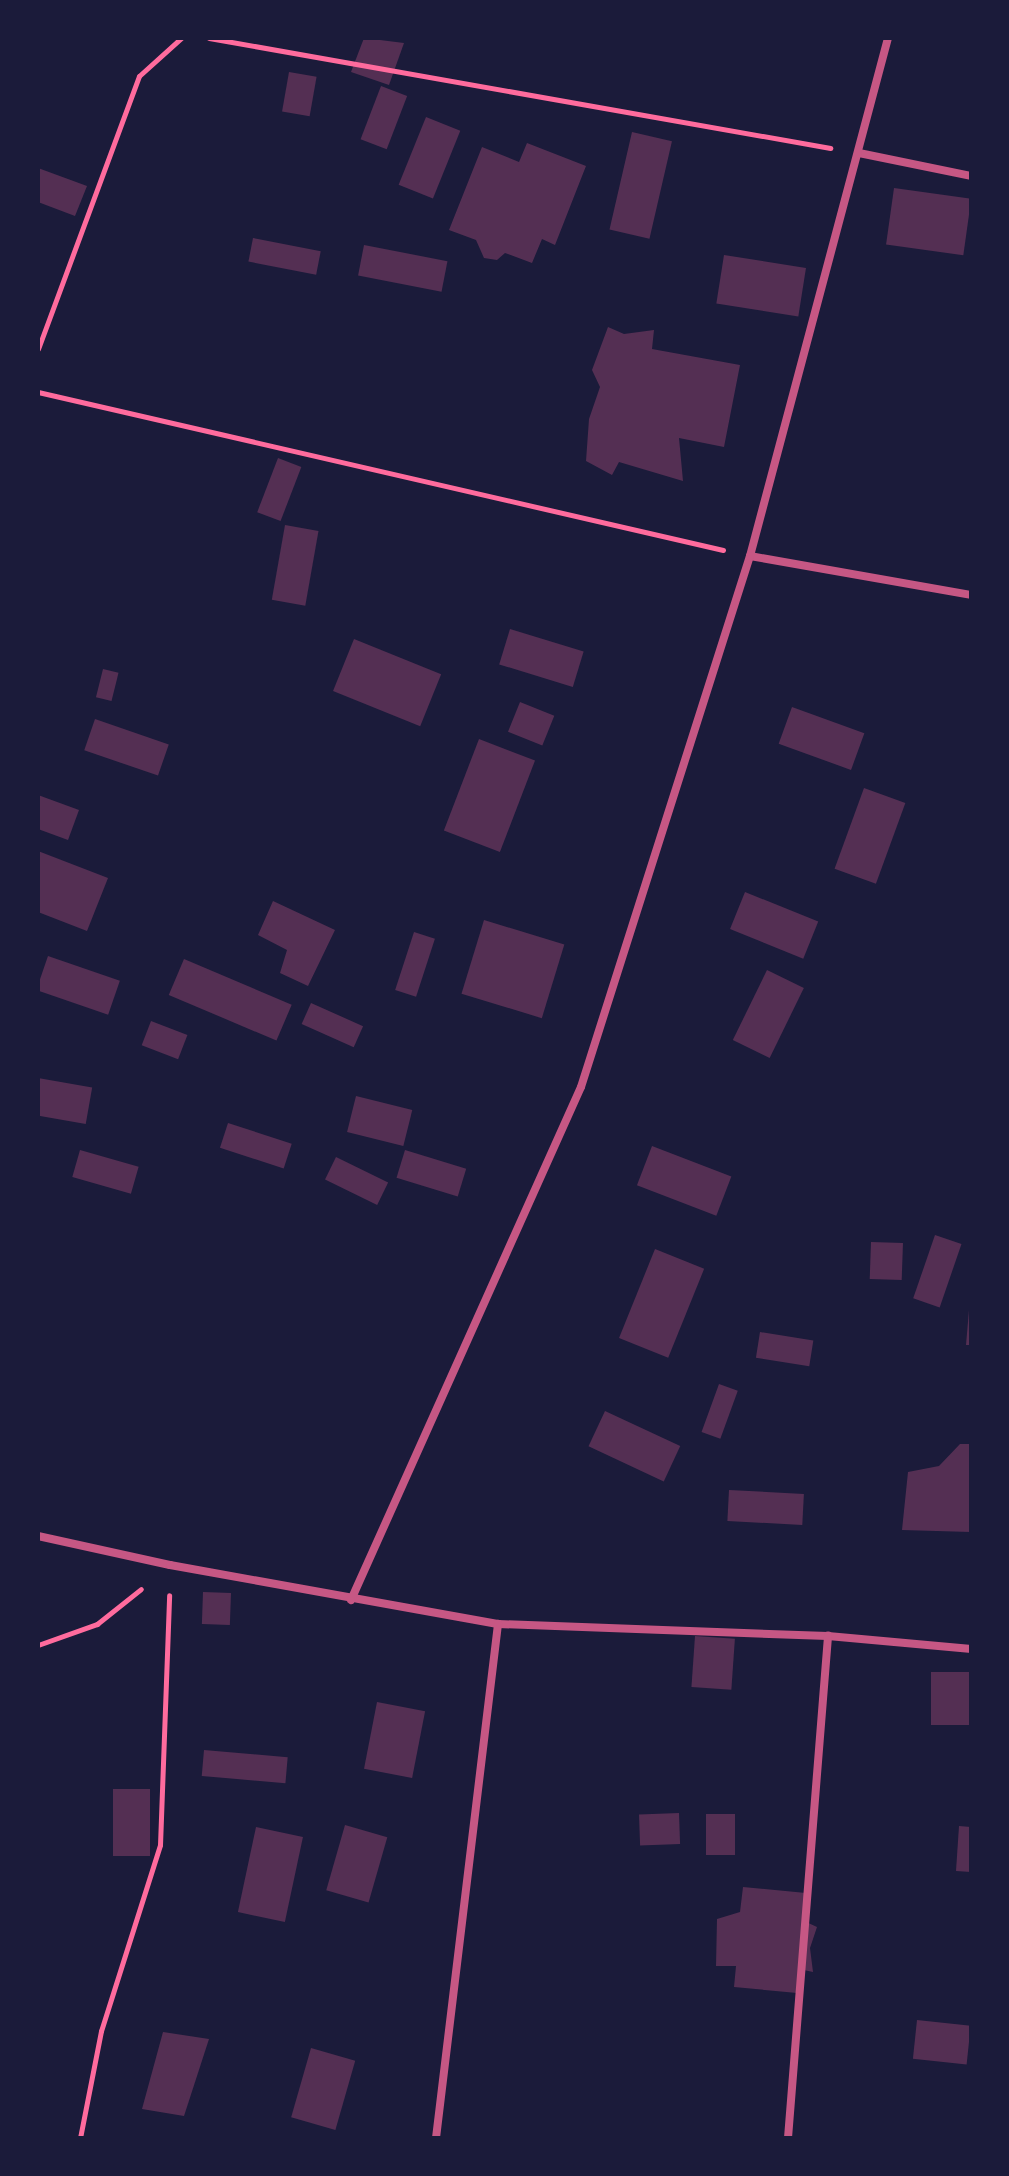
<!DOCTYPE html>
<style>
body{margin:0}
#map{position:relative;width:1009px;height:2176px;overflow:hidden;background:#1b1b3a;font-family:Arial,sans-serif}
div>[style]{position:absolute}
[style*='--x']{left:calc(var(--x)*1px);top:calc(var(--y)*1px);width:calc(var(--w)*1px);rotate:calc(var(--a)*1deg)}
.building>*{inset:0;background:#542f53;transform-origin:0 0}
.path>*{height:5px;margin:-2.5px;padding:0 2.5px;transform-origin:2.5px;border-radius:2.5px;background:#ff6b9d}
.minor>*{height:8px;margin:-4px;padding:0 4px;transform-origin:4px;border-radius:4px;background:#c65784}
span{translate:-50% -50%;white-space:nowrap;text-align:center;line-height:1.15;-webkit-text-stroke:7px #1b1b3a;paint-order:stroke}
.frame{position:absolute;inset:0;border:40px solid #1b1b3a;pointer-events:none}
</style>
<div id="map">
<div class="building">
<div style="clip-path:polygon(364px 38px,404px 43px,389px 85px,351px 72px)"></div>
<div style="left:289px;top:72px;width:28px;height:40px;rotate:10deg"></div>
<div style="left:381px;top:86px;width:28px;height:57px;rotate:21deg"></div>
<div style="left:426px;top:117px;width:37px;height:73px;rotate:22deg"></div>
<div style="left:632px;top:132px;width:41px;height:100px;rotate:13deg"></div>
<div style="clip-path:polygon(527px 143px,586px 166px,555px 245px,542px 239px,532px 263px,505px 253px,497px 260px,484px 258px,476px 240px,449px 230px,482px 147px,519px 162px)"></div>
<div style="clip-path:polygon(38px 168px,87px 186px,75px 216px,38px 202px)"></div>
<div style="left:894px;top:188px;width:78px;height:57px;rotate:8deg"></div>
<div style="left:253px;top:238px;width:69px;height:24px;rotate:11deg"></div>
<div style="left:364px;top:245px;width:85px;height:31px;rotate:11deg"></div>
<div style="left:724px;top:255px;width:83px;height:49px;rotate:9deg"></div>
<div style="clip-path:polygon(608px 327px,624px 334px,654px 330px,652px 349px,740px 365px,724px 447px,679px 438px,683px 481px,619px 462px,612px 475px,586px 461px,589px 419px,600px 387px,592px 370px)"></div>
<div style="left:278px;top:458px;width:25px;height:58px;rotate:21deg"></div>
<div style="left:285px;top:525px;width:34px;height:76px;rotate:10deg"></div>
<div style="left:510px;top:629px;width:77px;height:37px;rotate:17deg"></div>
<div style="left:354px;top:639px;width:94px;height:56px;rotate:22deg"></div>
<div style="left:103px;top:669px;width:16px;height:29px;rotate:14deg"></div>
<div style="left:520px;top:702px;width:37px;height:32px;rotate:22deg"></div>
<div style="left:792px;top:707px;width:77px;height:39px;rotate:20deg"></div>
<div style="left:95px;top:719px;width:78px;height:33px;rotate:19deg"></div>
<div style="left:479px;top:739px;width:60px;height:98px;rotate:21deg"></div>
<div style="left:864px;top:788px;width:44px;height:86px;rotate:20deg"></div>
<div style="clip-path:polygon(38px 795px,79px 810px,68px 840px,38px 829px)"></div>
<div style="clip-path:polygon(38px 851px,108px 878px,87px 931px,38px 912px)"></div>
<div style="left:745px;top:892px;width:79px;height:40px;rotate:22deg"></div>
<div style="clip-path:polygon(273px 901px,335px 930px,308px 986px,280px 973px,287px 950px,258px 935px)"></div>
<div style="left:484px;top:920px;width:84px;height:77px;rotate:17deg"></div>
<div style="left:414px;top:932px;width:22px;height:61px;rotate:18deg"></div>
<div style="left:48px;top:956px;width:76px;height:36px;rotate:19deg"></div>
<div style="left:184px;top:959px;width:117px;height:39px;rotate:23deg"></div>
<div style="left:767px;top:970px;width:41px;height:78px;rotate:26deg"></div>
<div style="left:311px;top:1003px;width:57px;height:23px;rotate:24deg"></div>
<div style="left:151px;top:1021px;width:39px;height:26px;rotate:21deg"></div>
<div style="left:38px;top:1078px;width:55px;height:37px;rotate:10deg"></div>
<div style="left:356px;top:1096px;width:58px;height:37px;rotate:14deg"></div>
<div style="left:228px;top:1123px;width:67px;height:26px;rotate:18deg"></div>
<div style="left:652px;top:1146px;width:85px;height:42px;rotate:21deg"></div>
<div style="left:80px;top:1150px;width:61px;height:28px;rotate:16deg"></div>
<div style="left:405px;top:1150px;width:64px;height:29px;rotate:17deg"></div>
<div style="left:336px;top:1157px;width:58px;height:25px;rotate:26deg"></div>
<div style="left:935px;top:1235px;width:28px;height:67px;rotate:19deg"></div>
<div style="left:871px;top:1242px;width:32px;height:37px;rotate:2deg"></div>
<div style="left:655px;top:1249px;width:53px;height:96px;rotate:22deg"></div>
<div style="clip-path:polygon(969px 1310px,971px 1311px,971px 1345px,966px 1345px)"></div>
<div style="left:760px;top:1332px;width:54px;height:26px;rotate:9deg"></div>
<div style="left:719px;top:1384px;width:20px;height:51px;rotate:20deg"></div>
<div style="left:605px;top:1411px;width:83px;height:39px;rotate:25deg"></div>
<div style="clip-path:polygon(960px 1444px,971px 1444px,971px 1532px,902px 1530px,908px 1472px,939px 1466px)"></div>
<div style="left:729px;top:1490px;width:75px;height:31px;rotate:3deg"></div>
<div style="left:203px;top:1592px;width:28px;height:32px;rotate:2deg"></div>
<div style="left:695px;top:1636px;width:40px;height:51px;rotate:4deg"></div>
<div style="left:931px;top:1672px;width:40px;height:53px"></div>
<div style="left:377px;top:1702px;width:49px;height:68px;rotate:11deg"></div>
<div style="left:204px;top:1750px;width:84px;height:26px;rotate:5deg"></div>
<div style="left:113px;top:1789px;width:37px;height:67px"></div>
<div style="left:679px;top:1813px;width:31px;height:40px;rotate:88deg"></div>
<div style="left:706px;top:1814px;width:29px;height:41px"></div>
<div style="left:345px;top:1825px;width:44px;height:68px;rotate:16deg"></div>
<div style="clip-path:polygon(959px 1826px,971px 1827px,971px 1872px,956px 1871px)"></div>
<div style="left:256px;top:1827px;width:48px;height:87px;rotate:12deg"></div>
<div style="clip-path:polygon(743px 1887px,806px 1893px,804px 1921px,817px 1927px,810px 1948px,813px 1972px,799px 1969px,797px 1993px,734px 1987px,736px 1966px,716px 1966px,717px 1919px,740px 1912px)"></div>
<div style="left:917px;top:2020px;width:54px;height:39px;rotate:6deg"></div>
<div style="clip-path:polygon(163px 2032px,209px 2039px,184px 2116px,142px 2109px)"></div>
<div style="left:311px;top:2048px;width:46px;height:72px;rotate:16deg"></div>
</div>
<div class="path">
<div style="--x:209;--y:38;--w:631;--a:10.04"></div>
<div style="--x:38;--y:349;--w:291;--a:-69.7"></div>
<div style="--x:139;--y:76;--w:57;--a:-42.1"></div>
<div style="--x:38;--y:392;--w:703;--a:12.99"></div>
<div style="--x:38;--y:1645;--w:63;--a:-19.6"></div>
<div style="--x:97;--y:1624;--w:56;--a:-38.5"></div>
<div style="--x:80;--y:2138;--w:109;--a:-78.9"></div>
<div style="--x:101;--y:2031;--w:195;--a:-72.4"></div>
<div style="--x:160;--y:1845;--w:250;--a:-87.9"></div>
</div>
<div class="minor">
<div style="--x:859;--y:153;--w:114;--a:11.6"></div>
<div style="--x:750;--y:556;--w:224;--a:10"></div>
<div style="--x:38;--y:1536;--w:135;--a:12.4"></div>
<div style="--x:170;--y:1565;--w:333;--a:10.2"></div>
<div style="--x:498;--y:1624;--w:330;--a:2.1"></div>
<div style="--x:828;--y:1636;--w:144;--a:5.2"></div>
<div style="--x:351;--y:1600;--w:562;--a:-65.85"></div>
<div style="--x:581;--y:1087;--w:557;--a:-72.35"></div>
<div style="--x:750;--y:556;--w:536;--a:-75.08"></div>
<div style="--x:436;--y:2138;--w:518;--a:-83.12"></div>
<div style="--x:788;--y:2138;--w:504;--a:-85.44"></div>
</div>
<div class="frame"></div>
</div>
